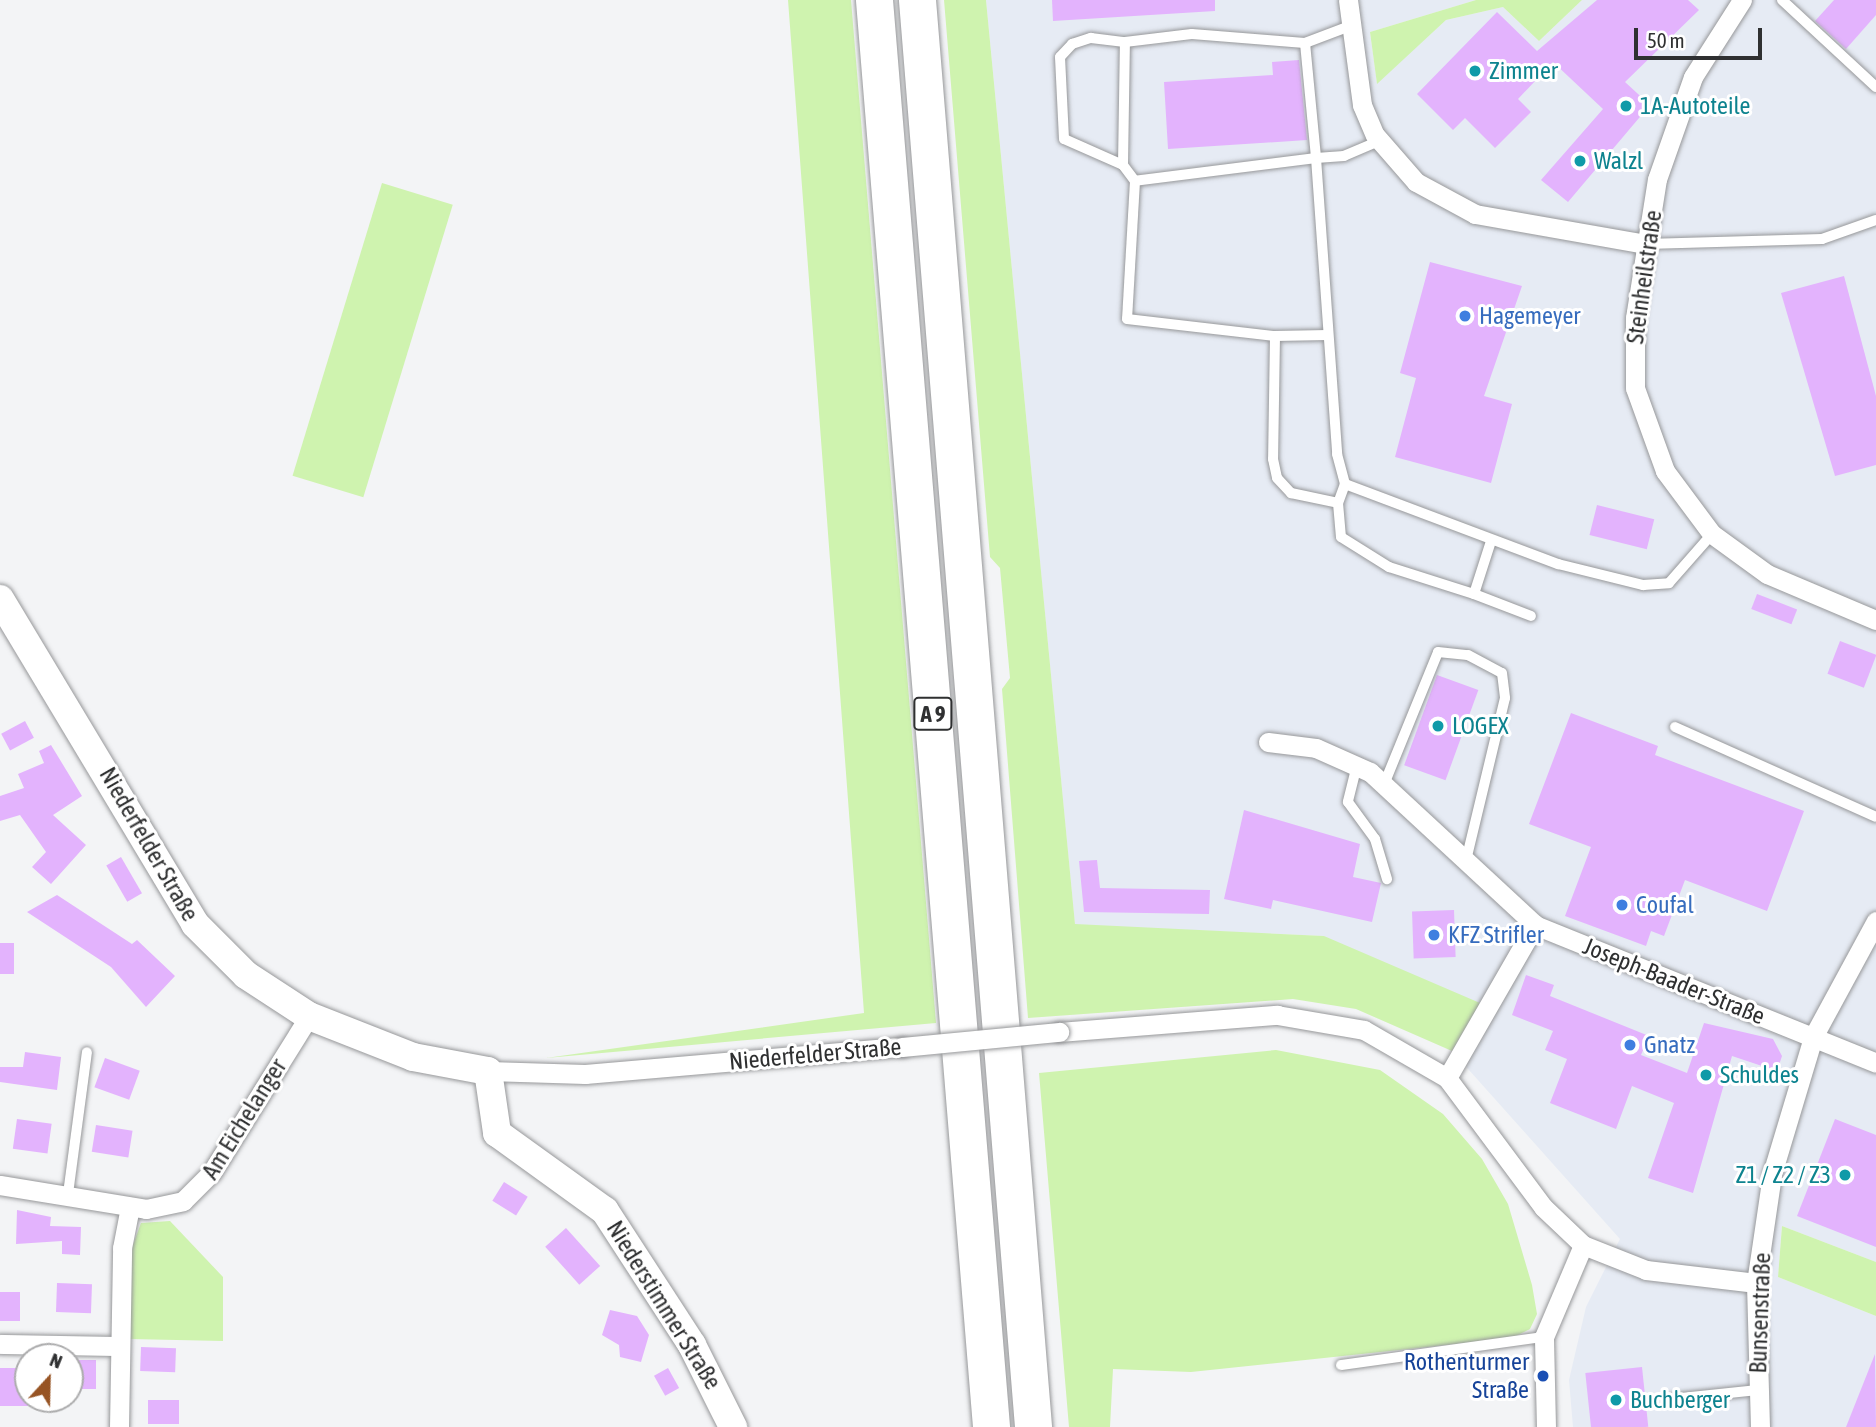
<!DOCTYPE html>
<meta charset="utf-8">
<style>
body{margin:0}
#map{position:relative;width:1876px;height:1427px;overflow:hidden;background:#f3f4f6;font-family:"Asap Condensed",sans-serif}
div>[style]{position:absolute}
[style*='--x']{left:calc(var(--x)*1px);top:calc(var(--y)*1px);width:calc(var(--w)*1px);rotate:calc(var(--a)*1deg)}
.built>*{inset:0;background:#e6ebf4}
.green>*{inset:0;background:#cff3af;transform-origin:0 0}
.building>*{inset:0;background:#e3b3fd;transform-origin:0 0}
.roads{filter:drop-shadow(0 0 2px #97989a) drop-shadow(0 0 2px #97989a)}
.lane>*{height:10px;margin:-5px;padding:0 5px;transform-origin:5px;border-radius:5px;background:#fff}
.street>*{height:19px;margin:-9.5px;padding:0 9.5px;transform-origin:9.5px;border-radius:9.5px;background:#fff}
.secondary>*{height:28px;margin:-14px;padding:0 14px;transform-origin:14px;border-radius:14px;background:#fff}
.highway>*{height:37px;margin:-18.5px;padding:0 18.5px;transform-origin:18.5px;border-radius:18.5px;background:#fff}
.bridges{filter:drop-shadow(0 0 2px #97989a) drop-shadow(0 0 2px #97989a)}
.street-bridge>*{height:19px;margin:-9.5px;padding:0 9.5px;transform-origin:9.5px;border-radius:9.5px;background:#fff}
.dots>*{width:19px;height:19px;translate:-50% -50%;box-sizing:border-box;border:4px solid #fff;border-radius:50%}
span{translate:-50% -50%;white-space:nowrap;text-align:center;line-height:1.15;-webkit-text-stroke:6px #fff;paint-order:stroke}
.shield-label span{padding:2px 5px;background:#fff;border:2px solid;border-radius:5px;-webkit-text-stroke-width:0}
.shield-label{font-size:23px;color:#2f3031;font-weight:700}
.culture-label{font-size:24px;color:#0d838f}
.left{translate:0 -50%;text-align:left}
.right{translate:-100% -50%;text-align:right}
.street-label{font-size:24px;color:#2f3031}
.shop-label{font-size:24px;color:#366cbe}
.transit-label{font-size:24px;color:#164399}
.north{position:absolute;left:14px;top:1343px;width:70px;height:70px;box-sizing:border-box;background:#fff;border:2px solid #acacad;border-radius:50%;rotate:22deg;font-size:19px;font-weight:700;line-height:28px;text-align:center;color:#2f3031}
.north::after{content:'';display:block;margin:auto;width:24px;height:32px;background:#975424;clip-path:polygon(50% 0,100% 100%,50% 72%,0 100%)}
.scale{position:absolute;left:1634px;top:28px;width:128px;height:32px;box-sizing:border-box;border:4px solid #2f3031;border-top:0;padding-left:9px;font-size:21px;line-height:24px;white-space:nowrap;color:#2f3031;-webkit-text-stroke:5px #fff;paint-order:stroke}
</style>
<div id="map">
<div class="built">
<div style="clip-path:polygon(986px 0,1476px 0,1370px 32px,1377px 83px,1446px 20px,1503px 7px,1539px 41px,1582px 0,1876px 0,1876px 1262px,1782px 1226px,1778px 1277px,1876px 1316px,1876px 1427px,1573px 1427px,1569px 1380px,1586px 1307px,1620px 1239px,1452px 1051px,1324px 936px,1075px 925px)"></div>
</div>
<div class="green">
<div style="clip-path:polygon(788px 0,851px 0,936px 1023px,546px 1058px,864px 1013px)"></div>
<div style="clip-path:polygon(944px 0,986px 0,1075px 924px,1324px 936px,1480px 1003px,1452px 1051px,1356px 1009px,1293px 999px,1028px 1018px,1002px 689px,1010px 678px,1000px 568px,990px 557px)"></div>
<div style="clip-path:polygon(1476px 0,1582px 0,1539px 41px,1503px 7px,1446px 20px,1377px 84px,1370px 32px)"></div>
<div style="left:382px;top:183px;width:74px;height:306px;rotate:17deg"></div>
<div style="clip-path:polygon(1276px 1050px,1380px 1070px,1443px 1114px,1482px 1159px,1508px 1204px,1532px 1285px,1537px 1314px,1530px 1329px,1512px 1338px,1191px 1372px,1113px 1369px,1110px 1427px,1069px 1427px,1039px 1073px)"></div>
<div style="clip-path:polygon(170px 1221px,223px 1277px,223px 1341px,130px 1339px,131px 1250px,141px 1223px)"></div>
<div style="clip-path:polygon(1782px 1226px,1876px 1262px,1876px 1316px,1778px 1277px)"></div>
</div>
<div class="building">
<div style="clip-path:polygon(1052px 0,1215px 0,1215px 11px,1053px 21px)"></div>
<div style="clip-path:polygon(1597px 0,1688px 0,1699px 10px,1625px 82px,1650px 105px,1568px 202px,1541px 180px,1603px 109px,1553px 62px,1518px 99px,1531px 112px,1495px 148px,1465px 118px,1453px 130px,1417px 94px,1497px 12px,1537px 51px)"></div>
<div style="clip-path:polygon(1834px 0,1876px 0,1876px 15px,1846px 49px,1815px 21px)"></div>
<div style="clip-path:polygon(1299px 60px,1307px 140px,1168px 149px,1164px 82px,1273px 75px,1272px 62px)"></div>
<div style="clip-path:polygon(1430px 262px,1522px 286px,1484px 396px,1512px 404px,1491px 483px,1395px 457px,1416px 378px,1400px 373px)"></div>
<div style="clip-path:polygon(1844px 276px,1876px 396px,1876px 465px,1835px 476px,1781px 293px)"></div>
<div style="left:1597px;top:505px;width:59px;height:31px;rotate:14deg"></div>
<div style="left:1757px;top:594px;width:43px;height:16px;rotate:21deg"></div>
<div style="left:1840px;top:641px;width:39px;height:35px;rotate:21deg"></div>
<div style="left:1437px;top:675px;width:44px;height:96px;rotate:20deg"></div>
<div style="clip-path:polygon(1571px 713px,1658px 746px,1655px 755px,1804px 811px,1767px 911px,1685px 880px,1664px 936px,1651px 931px,1646px 946px,1565px 916px,1591px 847px,1529px 824px)"></div>
<div style="left:25px;top:721px;width:19px;height:27px;rotate:62deg"></div>
<div style="clip-path:polygon(51px 745px,82px 796px,53px 815px,86px 845px,51px 884px,32px 867px,46px 852px,20px 815px,0 821px,0 796px,24px 788px,18px 774px,44px 763px,39px 751px)"></div>
<div style="clip-path:polygon(1244px 810px,1360px 844px,1353px 877px,1381px 883px,1372px 922px,1273px 900px,1271px 909px,1224px 899px)"></div>
<div style="left:121px;top:857px;width:42px;height:17px;rotate:60deg"></div>
<div style="clip-path:polygon(1097px 860px,1100px 888px,1210px 890px,1209px 914px,1084px 912px,1079px 861px)"></div>
<div style="clip-path:polygon(57px 895px,132px 944px,137px 940px,175px 976px,146px 1007px,111px 967px,27px 912px)"></div>
<div style="left:1454px;top:910px;width:47px;height:42px;rotate:88deg"></div>
<div style="left:0;top:943px;width:14px;height:31px"></div>
<div style="clip-path:polygon(1526px 975px,1554px 985px,1550px 996px,1649px 1036px,1641px 1055px,1687px 1073px,1704px 1023px,1773px 1039px,1782px 1056px,1777px 1071px,1732px 1056px,1693px 1193px,1648px 1178px,1674px 1103px,1632px 1086px,1616px 1129px,1550px 1103px,1567px 1059px,1545px 1050px,1553px 1031px,1512px 1015px)"></div>
<div style="clip-path:polygon(25px 1052px,61px 1057px,57px 1090px,0 1082px,0 1067px,23px 1067px)"></div>
<div style="left:105px;top:1058px;width:37px;height:31px;rotate:20deg"></div>
<div style="left:17px;top:1119px;width:35px;height:30px;rotate:8deg"></div>
<div style="clip-path:polygon(1835px 1119px,1876px 1135px,1876px 1247px,1797px 1216px)"></div>
<div style="left:96px;top:1125px;width:37px;height:27px;rotate:9deg"></div>
<div style="left:504px;top:1182px;width:28px;height:22px;rotate:32deg"></div>
<div style="clip-path:polygon(17px 1210px,51px 1217px,50px 1226px,81px 1227px,80px 1255px,62px 1254px,62px 1241px,16px 1244px)"></div>
<div style="left:566px;top:1228px;width:51px;height:28px;rotate:48deg"></div>
<div style="left:57px;top:1283px;width:35px;height:29px;rotate:2deg"></div>
<div style="left:0;top:1292px;width:20px;height:29px"></div>
<div style="clip-path:polygon(610px 1310px,637px 1316px,649px 1335px,641px 1362px,620px 1357px,619px 1345px,602px 1335px)"></div>
<div style="left:141px;top:1347px;width:35px;height:24px;rotate:2deg"></div>
<div style="clip-path:polygon(1875px 1354px,1876px 1427px,1846px 1427px)"></div>
<div style="left:70px;top:1360px;width:26px;height:29px"></div>
<div style="left:1642px;top:1367px;width:60px;height:57px;rotate:84deg"></div>
<div style="left:0;top:1368px;width:28px;height:38px"></div>
<div style="left:668px;top:1368px;width:23px;height:16px;rotate:61deg"></div>
<div style="left:148px;top:1400px;width:31px;height:24px"></div>
</div>
<div class="roads">
<div class="lane">
<div style="--x:1782;--y:0;--w:128;--a:42.8"></div>
<div style="--x:1305;--y:43;--w:116;--a:84.5"></div>
<div style="--x:1316;--y:158;--w:182;--a:172.8"></div>
<div style="--x:1135;--y:181;--w:20;--a:-127"></div>
<div style="--x:1123;--y:165;--w:123;--a:-89.1"></div>
<div style="--x:1125;--y:42;--w:67;--a:-6.8"></div>
<div style="--x:1192;--y:34;--w:113;--a:4.6"></div>
<div style="--x:1305;--y:43;--w:48;--a:-20.7"></div>
<div style="--x:1379;--y:141;--w:38;--a:157"></div>
<div style="--x:1344;--y:156;--w:28;--a:176"></div>
<div style="--x:1316;--y:158;--w:297;--a:85.9"></div>
<div style="--x:1337;--y:454;--w:31;--a:75"></div>
<div style="--x:1345;--y:484;--w:228;--a:20.6"></div>
<div style="--x:1558;--y:564;--w:88;--a:13.9"></div>
<div style="--x:1643;--y:585;--w:26;--a:-4"></div>
<div style="--x:1669;--y:583;--w:65;--a:-48.7"></div>
<div style="--x:1123;--y:165;--w:64;--a:-156.2"></div>
<div style="--x:1064;--y:139;--w:82;--a:-92.8"></div>
<div style="--x:1060;--y:57;--w:18;--a:-47"></div>
<div style="--x:1072;--y:44;--w:20;--a:-18"></div>
<div style="--x:1091;--y:38;--w:34;--a:7"></div>
<div style="--x:1135;--y:181;--w:138;--a:93.3"></div>
<div style="--x:1127;--y:319;--w:149;--a:6.6"></div>
<div style="--x:1646;--y:244;--w:176;--a:-1.6"></div>
<div style="--x:1822;--y:239;--w:57;--a:-19.4"></div>
<div style="--x:1328;--y:335;--w:53;--a:178.9"></div>
<div style="--x:1275;--y:336;--w:123;--a:90.9"></div>
<div style="--x:1273;--y:459;--w:19;--a:78"></div>
<div style="--x:1277;--y:478;--w:21;--a:47"></div>
<div style="--x:1291;--y:493;--w:48;--a:12"></div>
<div style="--x:1345;--y:484;--w:20;--a:110"></div>
<div style="--x:1338;--y:503;--w:34;--a:85"></div>
<div style="--x:1341;--y:537;--w:57;--a:32"></div>
<div style="--x:1389;--y:567;--w:89;--a:17.6"></div>
<div style="--x:1474;--y:594;--w:56;--a:-72.2"></div>
<div style="--x:1474;--y:594;--w:61;--a:21.1"></div>
<div style="--x:1675;--y:727;--w:220;--a:24.1"></div>
<div style="--x:1357;--y:765;--w:38;--a:104"></div>
<div style="--x:1348;--y:802;--w:46;--a:53.9"></div>
<div style="--x:1375;--y:839;--w:42;--a:73.3"></div>
<div style="--x:1385;--y:782;--w:140;--a:-67.8"></div>
<div style="--x:1438;--y:652;--w:30;--a:6"></div>
<div style="--x:1468;--y:655;--w:38;--a:28"></div>
<div style="--x:1502;--y:673;--w:25;--a:83"></div>
<div style="--x:1505;--y:698;--w:167;--a:103.5"></div>
<div style="--x:68;--y:1194;--w:143;--a:-82.4"></div>
<div style="--x:1341;--y:1365;--w:205;--a:-7.9"></div>
<div style="--x:1672;--y:1399;--w:86;--a:-6"></div>
</div>
<div class="street">
<div style="--x:1348;--y:0;--w:106;--a:82.4"></div>
<div style="--x:1362;--y:105;--w:33;--a:67"></div>
<div style="--x:1375;--y:135;--w:62;--a:48.9"></div>
<div style="--x:1416;--y:182;--w:67;--a:28.5"></div>
<div style="--x:1475;--y:214;--w:174;--a:10"></div>
<div style="--x:1742;--y:0;--w:91;--a:122.5"></div>
<div style="--x:1693;--y:77;--w:108;--a:109.4"></div>
<div style="--x:1657;--y:179;--w:141;--a:99"></div>
<div style="--x:1635;--y:318;--w:70;--a:90"></div>
<div style="--x:1635;--y:388;--w:88;--a:70.1"></div>
<div style="--x:1665;--y:471;--w:79;--a:53.3"></div>
<div style="--x:1712;--y:534;--w:68;--a:36"></div>
<div style="--x:1767;--y:574;--w:118;--a:22.9"></div>
<div style="--x:1268;--y:742;--w:48;--a:7.1"></div>
<div style="--x:1316;--y:748;--w:59;--a:24"></div>
<div style="--x:1370;--y:772;--w:225;--a:42.8"></div>
<div style="--x:1535;--y:925;--w:368;--a:22"></div>
<div style="--x:1059;--y:1032;--w:219;--a:-4.5"></div>
<div style="--x:1277;--y:1015;--w:88;--a:9.8"></div>
<div style="--x:1364;--y:1030;--w:96;--a:30"></div>
<div style="--x:1447;--y:1078;--w:161;--a:53.3"></div>
<div style="--x:1543;--y:1207;--w:55;--a:43.5"></div>
<div style="--x:1583;--y:1245;--w:68;--a:21.6"></div>
<div style="--x:1646;--y:1270;--w:111;--a:6.7"></div>
<div style="--x:488;--y:1071;--w:97;--a:1.8"></div>
<div style="--x:585;--y:1074;--w:318;--a:-4.9"></div>
<div style="--x:1447;--y:1078;--w:177;--a:-60.1"></div>
<div style="--x:0;--y:1185;--w:148;--a:9.3"></div>
<div style="--x:146;--y:1209;--w:38;--a:-12"></div>
<div style="--x:183;--y:1201;--w:41;--a:-45"></div>
<div style="--x:212;--y:1172;--w:184;--a:-58.1"></div>
<div style="--x:0;--y:1344;--w:120;--a:1"></div>
<div style="--x:119;--y:1427;--w:179;--a:-89"></div>
<div style="--x:122;--y:1248;--w:42;--a:-79"></div>
<div style="--x:1546;--y:1427;--w:90;--a:-91.3"></div>
<div style="--x:1544;--y:1337;--w:100;--a:-67"></div>
<div style="--x:1760;--y:1427;--w:144;--a:-91.6"></div>
<div style="--x:1756;--y:1283;--w:110;--a:-81.6"></div>
<div style="--x:1772;--y:1174;--w:143;--a:-73.3"></div>
<div style="--x:1813;--y:1037;--w:132;--a:-61.5"></div>
</div>
<div class="secondary">
<div style="--x:0;--y:599;--w:379;--a:59"></div>
<div style="--x:195;--y:924;--w:72;--a:45"></div>
<div style="--x:246;--y:975;--w:75;--a:33.1"></div>
<div style="--x:309;--y:1016;--w:112;--a:21.5"></div>
<div style="--x:413;--y:1057;--w:76;--a:10.6"></div>
<div style="--x:488;--y:1071;--w:63;--a:81.7"></div>
<div style="--x:497;--y:1133;--w:133;--a:35.8"></div>
<div style="--x:605;--y:1211;--w:160;--a:57"></div>
<div style="--x:692;--y:1345;--w:92;--a:63.4"></div>
</div>
<div class="highway">
<div style="--x:874;--y:0;--w:1432;--a:85.31"></div>
<div style="--x:917;--y:0;--w:1432;--a:85.35"></div>
</div>
</div>
<div class="bridges">
<div class="street-bridge">
<div style="--x:902;--y:1047;--w:158;--a:-5.5"></div>
</div>
</div>
<div class="dots">
<div style="left:1475px;top:71px;background:#0f9aa8"></div>
<div style="left:1626px;top:106px;background:#0f9aa8"></div>
<div style="left:1580px;top:161px;background:#0f9aa8"></div>
<div style="left:1465px;top:316px;background:#3f7fe0"></div>
<div style="left:1438px;top:726px;background:#0f9aa8"></div>
<div style="left:1622px;top:905px;background:#3f7fe0"></div>
<div style="left:1434px;top:935px;background:#3f7fe0"></div>
<div style="left:1630px;top:1045px;background:#3f7fe0"></div>
<div style="left:1706px;top:1075px;background:#0f9aa8"></div>
<div style="left:1845px;top:1175px;background:#0f9aa8"></div>
<div style="left:1543px;top:1376px;background:#1a4fb4"></div>
<div style="left:1616px;top:1400px;background:#0f9aa8"></div>
</div>
<div class="shield-label">
<span style="left:933px;top:714px">A 9</span>
</div>
<div class="culture-label">
<span class="left" style="left:1489px;top:71px">Zimmer</span>
<span class="left" style="left:1640px;top:106px">1A-Autoteile</span>
<span class="left" style="left:1594px;top:161px">Walzl</span>
<span class="left" style="left:1452px;top:726px">LOGEX</span>
<span class="left" style="left:1720px;top:1075px">Schuldes</span>
<span class="right" style="left:1831px;top:1175px">Z1 / Z2 / Z3</span>
<span class="left" style="left:1630px;top:1400px">Buchberger</span>
</div>
<div class="street-label">
<span style="left:1644px;top:277px;rotate:-82deg">Steinheilstraße</span>
<span style="left:149px;top:844px;rotate:60deg">Niederfelder Straße</span>
<span style="left:1674px;top:981px;rotate:22deg">Joseph-Baader-Straße</span>
<span style="left:815px;top:1054px;rotate:-5deg">Niederfelder Straße</span>
<span style="left:244px;top:1119px;rotate:-58deg">Am Eichelanger</span>
<span style="left:664px;top:1305px;rotate:58deg">Niederstimmer Straße</span>
<span style="left:1760px;top:1313px;rotate:-88deg">Bunsenstraße</span>
</div>
<div class="shop-label">
<span class="left" style="left:1479px;top:316px">Hagemeyer</span>
<span class="left" style="left:1636px;top:905px">Coufal</span>
<span class="left" style="left:1448px;top:935px">KFZ Strifler</span>
<span class="left" style="left:1644px;top:1045px">Gnatz</span>
</div>
<div class="transit-label">
<span class="right" style="left:1529px;top:1376px">Rothenturmer<br>Straße</span>
</div>
<div class="north">N</div>
<div class="scale">50 m</div>
</div>
